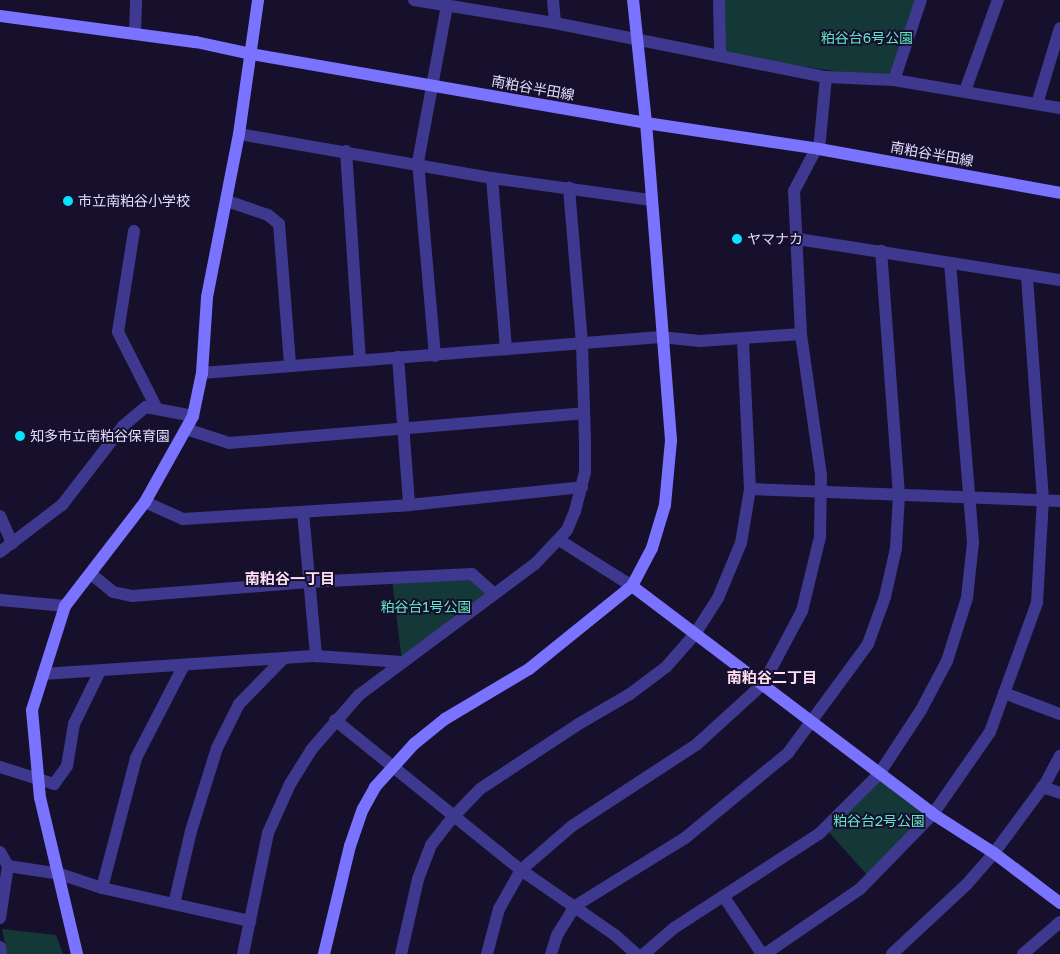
<!DOCTYPE html>
<meta charset="utf-8">
<style>
body{margin:0}
#map{position:relative;width:1060px;height:954px;overflow:hidden;background:#16102d;font-family:"Golos Text","Noto Sans JP",sans-serif}
div>[style]{position:absolute}
[style*='--x']{left:calc(var(--x)*1px);top:calc(var(--y)*1px);width:calc(var(--w)*1px);rotate:calc(var(--a)*1deg)}
.green>*{inset:0;background:#133837}
.street>*{height:12px;margin:-6px;padding:0 6px;transform-origin:6px;border-radius:6px;background:#3e398e}
.secondary>*{height:12px;margin:-6px;padding:0 6px;transform-origin:6px;border-radius:6px;background:#7a73ff}
.dots>*{width:14px;height:14px;translate:-50% -50%;box-sizing:border-box;border:2px solid #16102d;border-radius:50%}
span{translate:-50% -50%;white-space:nowrap;text-align:center;line-height:1.15;-webkit-text-stroke:4px #16102d;paint-order:stroke}
.park-label{font-size:14px;color:#61e7c8}
.street-label{font-size:14px;color:#e1dcff}
.poi-label{font-size:14px;color:#e1dcff}
.left{translate:0 -50%;text-align:left}
.neighbourhood-label{font-size:15px;color:#ffdef2;font-weight:700}
</style>
<div id="map">
<div class="green">
<div style="clip-path:polygon(719px 0,921px 0,894px 80px,720px 54px)"></div>
<div style="clip-path:polygon(472px 574px,494px 594px,402px 662px,392px 579px)"></div>
<div style="clip-path:polygon(879px 774px,933px 814px,870px 878px,825px 828px)"></div>
<div style="clip-path:polygon(2px 929px,56px 935px,63px 954px,7px 954px)"></div>
</div>
<div class="street">
<div style="--x:414;--y:0;--w:143;--a:9.3"></div>
<div style="--x:555;--y:23;--w:276;--a:11.3"></div>
<div style="--x:826;--y:77;--w:68;--a:2.5"></div>
<div style="--x:894;--y:80;--w:168;--a:9.6"></div>
<div style="--x:553;--y:0;--w:23;--a:85"></div>
<div style="--x:719;--y:0;--w:54;--a:88.9"></div>
<div style="--x:135;--y:33;--w:33;--a:-88"></div>
<div style="--x:894;--y:80;--w:84;--a:-71.4"></div>
<div style="--x:965;--y:91;--w:97;--a:-70.1"></div>
<div style="--x:1037;--y:104;--w:79;--a:-73.2"></div>
<div style="--x:239;--y:134;--w:257;--a:9.9"></div>
<div style="--x:492;--y:178;--w:161;--a:7.9"></div>
<div style="--x:819;--y:149;--w:72;--a:-84.4"></div>
<div style="--x:346;--y:151;--w:209;--a:86.2"></div>
<div style="--x:492;--y:178;--w:172;--a:85.3"></div>
<div style="--x:227;--y:201;--w:43;--a:18.9"></div>
<div style="--x:268;--y:215;--w:14;--a:39"></div>
<div style="--x:279;--y:224;--w:141;--a:85.5"></div>
<div style="--x:134;--y:231;--w:102;--a:99"></div>
<div style="--x:118;--y:332;--w:86;--a:63.1"></div>
<div style="--x:798;--y:239;--w:265;--a:8.9"></div>
<div style="--x:435;--y:356;--w:195;--a:-95"></div>
<div style="--x:418;--y:162;--w:160;--a:-79.5"></div>
<div style="--x:398;--y:357;--w:148;--a:85.7"></div>
<div style="--x:202;--y:373;--w:460;--a:-4.5"></div>
<div style="--x:661;--y:337;--w:39;--a:6"></div>
<div style="--x:700;--y:341;--w:101;--a:-4"></div>
<div style="--x:186;--y:429;--w:45;--a:18"></div>
<div style="--x:229;--y:443;--w:356;--a:-4.8"></div>
<div style="--x:750;--y:489;--w:310;--a:2.2"></div>
<div style="--x:145;--y:502;--w:42;--a:24.1"></div>
<div style="--x:183;--y:519;--w:226;--a:-3.5"></div>
<div style="--x:409;--y:505;--w:174;--a:-5.9"></div>
<div style="--x:303;--y:512;--w:145;--a:84.8"></div>
<div style="--x:0;--y:516;--w:30;--a:66"></div>
<div style="--x:559;--y:540;--w:86;--a:32.2"></div>
<div style="--x:0;--y:552;--w:78;--a:-37.2"></div>
<div style="--x:62;--y:505;--w:100;--a:-52.3"></div>
<div style="--x:123;--y:426;--w:30;--a:-40"></div>
<div style="--x:146;--y:407;--w:48;--a:10.8"></div>
<div style="--x:91;--y:574;--w:28;--a:39"></div>
<div style="--x:113;--y:592;--w:19;--a:12"></div>
<div style="--x:132;--y:596;--w:177;--a:-4.5"></div>
<div style="--x:308;--y:582;--w:164;--a:-2.8"></div>
<div style="--x:472;--y:574;--w:30;--a:42"></div>
<div style="--x:0;--y:600;--w:65;--a:5.3"></div>
<div style="--x:43;--y:674;--w:274;--a:-3.8"></div>
<div style="--x:316;--y:656;--w:86;--a:4"></div>
<div style="--x:1004;--y:693;--w:60;--a:20.6"></div>
<div style="--x:335;--y:720;--w:239;--a:38.9"></div>
<div style="--x:521;--y:870;--w:114;--a:34.7"></div>
<div style="--x:615;--y:935;--w:28;--a:42"></div>
<div style="--x:0;--y:767;--w:57;--a:17.5"></div>
<div style="--x:54;--y:784;--w:22;--a:-54"></div>
<div style="--x:67;--y:766;--w:43;--a:-80.5"></div>
<div style="--x:74;--y:724;--w:59;--a:-63.9"></div>
<div style="--x:1042;--y:787;--w:19;--a:18"></div>
<div style="--x:0;--y:852;--w:16;--a:60"></div>
<div style="--x:8;--y:866;--w:53;--a:8.7"></div>
<div style="--x:60;--y:874;--w:44;--a:18.4"></div>
<div style="--x:102;--y:888;--w:152;--a:12.6"></div>
<div style="--x:102;--y:888;--w:134;--a:-75.3"></div>
<div style="--x:136;--y:758;--w:105;--a:-62.7"></div>
<div style="--x:724;--y:897;--w:69;--a:56.3"></div>
<div style="--x:174;--y:904;--w:75;--a:-76.9"></div>
<div style="--x:191;--y:831;--w:87;--a:-72.6"></div>
<div style="--x:217;--y:748;--w:49;--a:-63.4"></div>
<div style="--x:239;--y:704;--w:64;--a:-45.6"></div>
<div style="--x:0;--y:918;--w:53;--a:-81.3"></div>
<div style="--x:0;--y:947;--w:7;--a:82"></div>
<div style="--x:243;--y:954;--w:124;--a:-78.3"></div>
<div style="--x:268;--y:833;--w:54;--a:-65.8"></div>
<div style="--x:290;--y:784;--w:40;--a:-58"></div>
<div style="--x:311;--y:750;--w:73;--a:-48.9"></div>
<div style="--x:359;--y:695;--w:219;--a:-36.7"></div>
<div style="--x:535;--y:564;--w:47;--a:-46.7"></div>
<div style="--x:567;--y:530;--w:21;--a:-67"></div>
<div style="--x:575;--y:511;--w:40;--a:-75.6"></div>
<div style="--x:585;--y:472;--w:32;--a:-90"></div>
<div style="--x:585;--y:440;--w:97;--a:-91.8"></div>
<div style="--x:582;--y:343;--w:156;--a:-94.8"></div>
<div style="--x:401;--y:954;--w:77;--a:-77.2"></div>
<div style="--x:418;--y:879;--w:36;--a:-69"></div>
<div style="--x:431;--y:845;--w:37;--a:-52"></div>
<div style="--x:454;--y:816;--w:37;--a:-46"></div>
<div style="--x:480;--y:789;--w:116;--a:-33.4"></div>
<div style="--x:577;--y:725;--w:61;--a:-30.3"></div>
<div style="--x:630;--y:694;--w:45;--a:-36.9"></div>
<div style="--x:666;--y:667;--w:44;--a:-48.7"></div>
<div style="--x:695;--y:634;--w:43;--a:-57.4"></div>
<div style="--x:718;--y:598;--w:60;--a:-67.3"></div>
<div style="--x:741;--y:543;--w:55;--a:-80.5"></div>
<div style="--x:750;--y:489;--w:151;--a:-92.7"></div>
<div style="--x:487;--y:954;--w:47;--a:-75.1"></div>
<div style="--x:499;--y:909;--w:45;--a:-60.6"></div>
<div style="--x:521;--y:870;--w:67;--a:-40.8"></div>
<div style="--x:572;--y:826;--w:148;--a:-33.2"></div>
<div style="--x:696;--y:745;--w:91;--a:-42.3"></div>
<div style="--x:763;--y:684;--w:83;--a:-61.9"></div>
<div style="--x:802;--y:611;--w:76;--a:-76.3"></div>
<div style="--x:820;--y:537;--w:62;--a:-89.1"></div>
<div style="--x:821;--y:475;--w:142;--a:-98.1"></div>
<div style="--x:801;--y:334;--w:143;--a:-92.8"></div>
<div style="--x:794;--y:191;--w:47;--a:-62.4"></div>
<div style="--x:551;--y:954;--w:20;--a:-72"></div>
<div style="--x:557;--y:935;--w:34;--a:-58"></div>
<div style="--x:575;--y:906;--w:129;--a:-31.7"></div>
<div style="--x:685;--y:838;--w:134;--a:-39.5"></div>
<div style="--x:788;--y:753;--w:135;--a:-53.7"></div>
<div style="--x:868;--y:644;--w:50;--a:-70.1"></div>
<div style="--x:885;--y:597;--w:50;--a:-77.3"></div>
<div style="--x:896;--y:548;--w:53;--a:-86.8"></div>
<div style="--x:899;--y:495;--w:245;--a:-94.2"></div>
<div style="--x:644;--y:954;--w:40;--a:-41"></div>
<div style="--x:674;--y:928;--w:173;--a:-33"></div>
<div style="--x:819;--y:834;--w:85;--a:-45"></div>
<div style="--x:879;--y:774;--w:77;--a:-56.7"></div>
<div style="--x:921;--y:710;--w:55;--a:-62"></div>
<div style="--x:947;--y:661;--w:66;--a:-72.4"></div>
<div style="--x:967;--y:598;--w:56;--a:-83.9"></div>
<div style="--x:973;--y:542;--w:280;--a:-94.7"></div>
<div style="--x:765;--y:954;--w:115;--a:-34.4"></div>
<div style="--x:860;--y:889;--w:105;--a:-45.8"></div>
<div style="--x:933;--y:814;--w:100;--a:-55.2"></div>
<div style="--x:990;--y:732;--w:137;--a:-70"></div>
<div style="--x:1037;--y:603;--w:103;--a:-86.7"></div>
<div style="--x:1043;--y:500;--w:226;--a:-94.1"></div>
<div style="--x:892;--y:954;--w:103;--a:-43"></div>
<div style="--x:967;--y:884;--w:41;--a:-48.9"></div>
<div style="--x:994;--y:853;--w:86;--a:-53.5"></div>
<div style="--x:1045;--y:784;--w:32;--a:-62"></div>
<div style="--x:1023;--y:954;--w:49;--a:-40.9"></div>
</div>
<div class="secondary">
<div style="--x:0;--y:16;--w:198;--a:7.6"></div>
<div style="--x:196;--y:42;--w:56;--a:12.3"></div>
<div style="--x:251;--y:54;--w:401;--a:9.9"></div>
<div style="--x:646;--y:123;--w:175;--a:8.5"></div>
<div style="--x:819;--y:149;--w:245;--a:10.3"></div>
<div style="--x:632;--y:586;--w:378;--a:37.1"></div>
<div style="--x:933;--y:814;--w:72;--a:32.6"></div>
<div style="--x:994;--y:853;--w:83;--a:37.1"></div>
<div style="--x:77;--y:954;--w:160;--a:-103.3"></div>
<div style="--x:40;--y:798;--w:88;--a:-95.2"></div>
<div style="--x:32;--y:710;--w:109;--a:-72.4"></div>
<div style="--x:65;--y:606;--w:131;--a:-52.4"></div>
<div style="--x:145;--y:502;--w:98;--a:-60.8"></div>
<div style="--x:193;--y:416;--w:44;--a:-78.2"></div>
<div style="--x:202;--y:373;--w:76;--a:-86.2"></div>
<div style="--x:207;--y:297;--w:166;--a:-78.9"></div>
<div style="--x:239;--y:134;--w:135;--a:-81.9"></div>
<div style="--x:324;--y:954;--w:111;--a:-76.5"></div>
<div style="--x:350;--y:846;--w:39;--a:-71"></div>
<div style="--x:363;--y:809;--w:25;--a:-61"></div>
<div style="--x:375;--y:787;--w:58;--a:-47.8"></div>
<div style="--x:414;--y:744;--w:40;--a:-39"></div>
<div style="--x:445;--y:719;--w:98;--a:-30.8"></div>
<div style="--x:529;--y:669;--w:132;--a:-38.9"></div>
<div style="--x:632;--y:586;--w:43;--a:-62.2"></div>
<div style="--x:652;--y:548;--w:45;--a:-73.2"></div>
<div style="--x:665;--y:505;--w:65;--a:-84.7"></div>
<div style="--x:671;--y:440;--w:318;--a:-94.5"></div>
<div style="--x:646;--y:123;--w:124;--a:-96"></div>
</div>
<div class="dots">
<div style="left:68px;top:201px;background:#08e1ff"></div>
<div style="left:737px;top:239px;background:#08e1ff"></div>
<div style="left:20px;top:436px;background:#08e1ff"></div>
</div>
<div class="park-label">
<span style="left:867px;top:38px">粕谷台6号公園</span>
<span style="left:426px;top:607px">粕谷台1号公園</span>
<span style="left:879px;top:821px">粕谷台2号公園</span>
</div>
<div class="street-label">
<span style="left:533px;top:88px;rotate:10deg">南粕谷半田線</span>
<span style="left:932px;top:154px;rotate:10deg">南粕谷半田線</span>
</div>
<div class="poi-label">
<span class="left" style="left:78px;top:201px">市立南粕谷小学校</span>
<span class="left" style="left:747px;top:239px">ヤマナカ</span>
<span class="left" style="left:30px;top:436px">知多市立南粕谷保育園</span>
</div>
<div class="neighbourhood-label">
<span style="left:290px;top:579px">南粕谷一丁目</span>
<span style="left:772px;top:678px">南粕谷二丁目</span>
</div>
</div>
